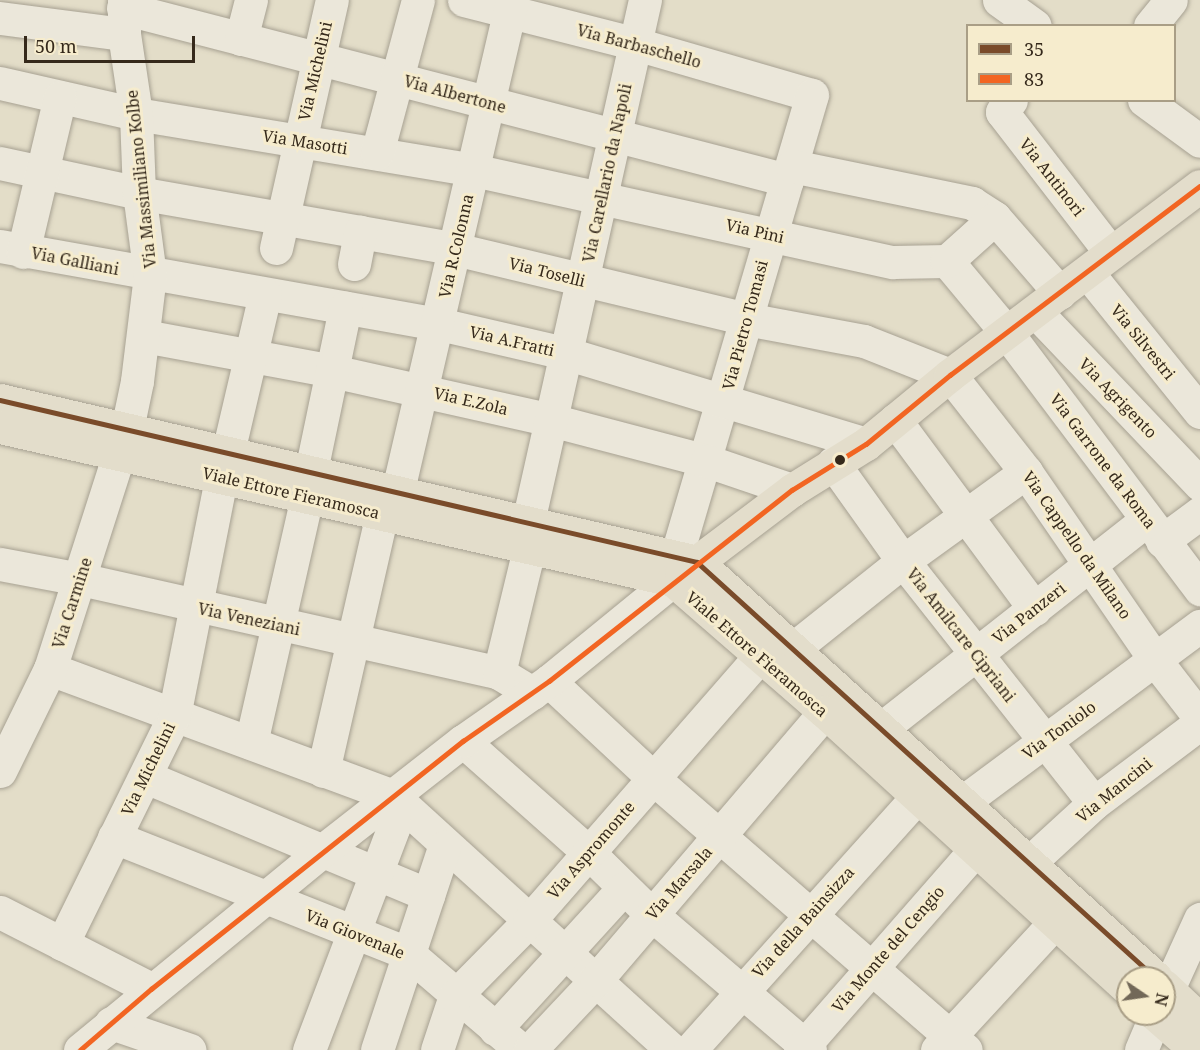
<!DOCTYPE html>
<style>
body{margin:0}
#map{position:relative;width:1200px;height:1050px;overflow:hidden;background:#e3ddc8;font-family:"Noto Serif",serif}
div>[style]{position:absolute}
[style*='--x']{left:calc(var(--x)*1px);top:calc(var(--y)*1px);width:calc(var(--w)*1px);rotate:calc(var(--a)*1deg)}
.roads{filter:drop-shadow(0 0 2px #a7a192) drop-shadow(0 0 2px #a7a192)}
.minor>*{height:33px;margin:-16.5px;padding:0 16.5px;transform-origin:16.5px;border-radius:16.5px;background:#ebe7da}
.major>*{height:33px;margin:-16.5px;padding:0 16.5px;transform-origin:16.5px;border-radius:16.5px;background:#e3ddcb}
.bus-1>*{height:4.5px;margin:-2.25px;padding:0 2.25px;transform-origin:2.25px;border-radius:2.25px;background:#7a4b2a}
.bus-2>*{height:4.5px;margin:-2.25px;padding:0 2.25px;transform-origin:2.25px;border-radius:2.25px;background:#f26522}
.dots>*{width:16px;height:16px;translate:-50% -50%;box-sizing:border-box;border:3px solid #f6eccd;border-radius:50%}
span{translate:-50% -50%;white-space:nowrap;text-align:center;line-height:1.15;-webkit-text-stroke:6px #f6eccd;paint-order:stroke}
.street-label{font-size:16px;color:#35291b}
.legend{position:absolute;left:966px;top:24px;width:210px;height:78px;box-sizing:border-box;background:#f6eccd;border:2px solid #a99e86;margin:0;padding:8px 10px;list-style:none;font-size:18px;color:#35291b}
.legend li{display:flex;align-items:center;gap:12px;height:30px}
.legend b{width:30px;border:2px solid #a99e86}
.north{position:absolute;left:1116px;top:966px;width:60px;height:60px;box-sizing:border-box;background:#f6eccd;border:2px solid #a99e86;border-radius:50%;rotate:103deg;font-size:16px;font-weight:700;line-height:24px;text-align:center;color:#35291b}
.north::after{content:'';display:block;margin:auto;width:21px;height:27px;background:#726858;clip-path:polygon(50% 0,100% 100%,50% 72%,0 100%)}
.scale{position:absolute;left:24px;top:36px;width:171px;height:27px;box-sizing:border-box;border:3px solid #35291b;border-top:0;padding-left:8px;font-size:18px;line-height:21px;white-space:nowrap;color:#35291b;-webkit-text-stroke:4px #f6eccd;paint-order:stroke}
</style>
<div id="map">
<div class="roads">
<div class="minor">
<div style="--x:464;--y:0;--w:178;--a:14.3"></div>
<div style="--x:636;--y:44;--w:183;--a:16.2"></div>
<div style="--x:812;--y:95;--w:479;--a:106.4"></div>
<div style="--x:999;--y:0;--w:44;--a:35.8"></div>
<div style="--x:123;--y:8;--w:686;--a:14.52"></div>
<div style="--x:0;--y:18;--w:125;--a:7.4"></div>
<div style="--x:1150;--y:26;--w:33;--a:-51"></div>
<div style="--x:241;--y:39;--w:40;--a:-75.6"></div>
<div style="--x:0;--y:83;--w:139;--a:12.8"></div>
<div style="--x:136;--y:114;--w:342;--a:9.4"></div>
<div style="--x:473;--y:170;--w:430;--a:12.4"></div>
<div style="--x:893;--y:262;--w:54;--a:-1.1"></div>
<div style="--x:947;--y:261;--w:94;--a:50.2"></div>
<div style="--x:1007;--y:333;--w:321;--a:53"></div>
<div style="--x:1011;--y:100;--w:15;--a:127"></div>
<div style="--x:1002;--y:112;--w:178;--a:52.3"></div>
<div style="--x:1144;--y:100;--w:69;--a:36.2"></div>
<div style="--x:377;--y:153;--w:158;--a:-75"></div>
<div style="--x:0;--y:163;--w:142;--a:12.2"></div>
<div style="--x:139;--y:193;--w:321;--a:10"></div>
<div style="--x:455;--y:249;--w:299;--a:13.5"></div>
<div style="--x:746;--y:319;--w:120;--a:10.6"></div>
<div style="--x:864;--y:341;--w:92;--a:21.6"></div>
<div style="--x:950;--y:375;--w:123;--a:51.9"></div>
<div style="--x:1026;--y:472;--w:228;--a:55.5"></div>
<div style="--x:1155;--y:660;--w:73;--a:52.2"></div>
<div style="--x:792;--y:166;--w:184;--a:11.6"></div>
<div style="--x:972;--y:203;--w:27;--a:33"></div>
<div style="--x:995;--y:218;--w:99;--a:49.1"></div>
<div style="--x:0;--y:246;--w:446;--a:10.1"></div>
<div style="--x:439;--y:324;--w:129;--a:13"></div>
<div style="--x:565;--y:353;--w:314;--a:16.8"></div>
<div style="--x:276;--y:248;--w:254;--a:-77.3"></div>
<div style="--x:23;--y:252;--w:159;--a:-76.6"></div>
<div style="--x:947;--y:261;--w:64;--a:-41.9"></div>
<div style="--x:354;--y:264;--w:33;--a:-79"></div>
<div style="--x:1087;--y:272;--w:180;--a:51.1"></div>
<div style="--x:1036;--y:312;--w:238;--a:46.4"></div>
<div style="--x:144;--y:336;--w:191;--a:10.5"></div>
<div style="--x:332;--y:371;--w:224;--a:12.6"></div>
<div style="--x:551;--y:420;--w:161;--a:14.7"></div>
<div style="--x:707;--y:461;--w:90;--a:18.8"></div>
<div style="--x:895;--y:420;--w:235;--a:53.5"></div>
<div style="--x:228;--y:452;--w:162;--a:-76.8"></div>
<div style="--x:833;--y:463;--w:120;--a:54.5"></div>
<div style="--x:903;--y:561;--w:308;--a:51.7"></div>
<div style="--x:311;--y:471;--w:167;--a:-78.2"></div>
<div style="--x:398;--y:490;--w:503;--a:-76.9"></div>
<div style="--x:528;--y:522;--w:535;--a:-77.37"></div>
<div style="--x:1162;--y:541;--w:47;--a:-36.4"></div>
<div style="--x:0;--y:564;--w:81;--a:10.6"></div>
<div style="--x:80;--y:579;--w:429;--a:12.6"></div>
<div style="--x:499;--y:673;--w:39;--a:31"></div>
<div style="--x:794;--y:648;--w:139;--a:-38.6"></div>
<div style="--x:903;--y:561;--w:152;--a:-35.9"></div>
<div style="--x:50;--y:669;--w:366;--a:20.3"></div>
<div style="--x:393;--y:796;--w:377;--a:42.3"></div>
<div style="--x:499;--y:673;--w:132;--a:-76.4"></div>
<div style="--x:549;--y:681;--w:144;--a:43"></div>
<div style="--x:654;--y:779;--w:413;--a:41"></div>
<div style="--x:882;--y:728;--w:336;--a:-38.2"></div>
<div style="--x:463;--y:741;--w:169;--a:41.6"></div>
<div style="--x:589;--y:853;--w:87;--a:44.5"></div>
<div style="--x:651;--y:914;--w:209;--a:40.5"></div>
<div style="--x:251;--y:743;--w:253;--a:-77.2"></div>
<div style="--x:0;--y:771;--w:114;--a:-63.9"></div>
<div style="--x:50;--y:669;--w:252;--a:-72.2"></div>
<div style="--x:127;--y:429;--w:49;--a:-78.2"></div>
<div style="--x:137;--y:381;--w:107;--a:-83"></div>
<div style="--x:150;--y:275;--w:83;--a:-97.6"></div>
<div style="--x:139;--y:193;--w:79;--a:-92.2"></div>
<div style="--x:136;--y:114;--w:81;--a:-98.5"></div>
<div style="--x:124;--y:34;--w:34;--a:-90"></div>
<div style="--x:323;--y:771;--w:264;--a:-77.1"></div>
<div style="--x:146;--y:777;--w:306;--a:22.7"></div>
<div style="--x:964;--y:801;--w:294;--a:-36.6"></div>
<div style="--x:114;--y:837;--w:317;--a:21.6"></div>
<div style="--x:409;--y:954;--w:148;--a:40.6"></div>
<div style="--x:1031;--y:861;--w:86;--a:-42.6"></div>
<div style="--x:1094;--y:803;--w:133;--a:-37"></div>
<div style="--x:0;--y:912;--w:169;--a:27"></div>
<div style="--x:62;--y:944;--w:254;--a:-63.8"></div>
<div style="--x:174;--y:716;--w:243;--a:-78.8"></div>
<div style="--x:1164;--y:998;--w:87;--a:-65.5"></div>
<div style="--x:111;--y:1023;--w:83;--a:18.9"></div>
<div style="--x:495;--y:1029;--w:190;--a:-47.6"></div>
<div style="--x:80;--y:1050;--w:313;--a:-39.4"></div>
<div style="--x:322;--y:851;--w:179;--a:-38"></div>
<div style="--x:463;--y:741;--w:105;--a:-34.9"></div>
<div style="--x:549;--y:681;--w:160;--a:-39.2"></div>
<div style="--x:309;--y:1050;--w:240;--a:-69.2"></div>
<div style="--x:394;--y:826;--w:30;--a:-92"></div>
<div style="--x:377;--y:1050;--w:214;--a:-71.7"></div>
<div style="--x:437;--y:1050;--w:57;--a:-71.6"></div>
<div style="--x:455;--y:996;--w:105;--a:-45.4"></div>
<div style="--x:529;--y:921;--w:350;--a:-48.9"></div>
<div style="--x:530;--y:1050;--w:96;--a:-46.7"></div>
<div style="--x:596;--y:980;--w:353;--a:-49.5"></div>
<div style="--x:690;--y:1050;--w:341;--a:-48.1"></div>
<div style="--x:800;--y:1050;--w:267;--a:-48.8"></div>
<div style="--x:937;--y:1050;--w:174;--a:-47.3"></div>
<div style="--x:1141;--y:1050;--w:39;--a:-67"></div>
</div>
<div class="major">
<div style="--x:0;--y:400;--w:716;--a:13.08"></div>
<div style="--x:697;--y:562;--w:619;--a:42.19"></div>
<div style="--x:0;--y:427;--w:690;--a:12.81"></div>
<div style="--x:673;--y:580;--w:201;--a:41"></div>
<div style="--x:825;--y:712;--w:411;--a:42.4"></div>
<div style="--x:681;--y:574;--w:139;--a:-37.1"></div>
<div style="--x:792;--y:490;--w:87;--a:-31.9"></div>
<div style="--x:866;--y:444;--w:109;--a:-39.4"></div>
<div style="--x:950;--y:375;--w:313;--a:-37.1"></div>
<div style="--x:1164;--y:986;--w:50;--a:43.4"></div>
<div style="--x:1155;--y:1014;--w:55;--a:41.3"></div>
</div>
</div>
<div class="bus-1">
<div style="--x:0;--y:400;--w:716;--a:13.08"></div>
<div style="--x:697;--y:562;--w:619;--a:42.19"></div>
</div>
<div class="bus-2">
<div style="--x:80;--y:1050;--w:94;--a:-40.7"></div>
<div style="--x:151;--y:989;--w:399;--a:-38.5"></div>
<div style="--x:463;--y:741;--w:105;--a:-34.9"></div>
<div style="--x:549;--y:681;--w:309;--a:-38.2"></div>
<div style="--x:792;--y:490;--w:87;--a:-31.9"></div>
<div style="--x:866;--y:444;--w:109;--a:-39.4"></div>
<div style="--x:950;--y:375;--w:313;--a:-37.1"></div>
</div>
<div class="dots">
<div style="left:840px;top:460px;background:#35291b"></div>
</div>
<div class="street-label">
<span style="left:639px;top:46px;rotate:15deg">Via Barbaschello</span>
<span style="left:315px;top:71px;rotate:-77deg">Via Michelini</span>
<span style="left:455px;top:94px;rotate:15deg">Via Albertone</span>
<span style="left:305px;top:142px;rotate:9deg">Via Masotti</span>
<span style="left:607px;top:173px;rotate:-78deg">Via Carellario da Napoli</span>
<span style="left:1052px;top:177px;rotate:52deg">Via Antinori</span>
<span style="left:141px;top:179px;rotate:-96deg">Via Massimiliano Kolbe</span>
<span style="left:755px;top:231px;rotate:13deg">Via Pini</span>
<span style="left:456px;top:246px;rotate:-77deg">Via R.Colonna</span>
<span style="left:75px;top:261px;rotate:11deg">Via Galliani</span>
<span style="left:547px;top:272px;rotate:14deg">Via Toselli</span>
<span style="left:745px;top:325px;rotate:-75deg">Via Pietro Tomasi</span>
<span style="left:512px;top:341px;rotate:13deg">Via A.Fratti</span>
<span style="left:1143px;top:342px;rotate:51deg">Via Silvestri</span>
<span style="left:1118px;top:398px;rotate:46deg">Via Agrigento</span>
<span style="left:471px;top:401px;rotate:13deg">Via E.Zola</span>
<span style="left:1103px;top:461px;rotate:53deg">Via Garrone da Roma</span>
<span style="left:291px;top:493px;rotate:13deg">Viale Ettore Fieramosca</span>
<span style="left:1077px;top:545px;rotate:55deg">Via Cappello da Milano</span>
<span style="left:72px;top:603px;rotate:-72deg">Via Carmine</span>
<span style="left:1029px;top:613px;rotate:-38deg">Via Panzeri</span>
<span style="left:249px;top:619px;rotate:12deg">Via Veneziani</span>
<span style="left:961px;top:635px;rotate:52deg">Via Amilcare Cipriani</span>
<span style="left:757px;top:654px;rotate:41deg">Viale Ettore Fieramosca</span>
<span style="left:1059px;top:730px;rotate:-36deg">Via Toniolo</span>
<span style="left:148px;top:769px;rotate:-64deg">Via Michelini</span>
<span style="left:1114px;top:790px;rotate:-39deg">Via Mancini</span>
<span style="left:591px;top:850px;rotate:-49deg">Via Aspromonte</span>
<span style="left:679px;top:883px;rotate:-49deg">Via Marsala</span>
<span style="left:803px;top:922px;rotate:-48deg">Via della Bainsizza</span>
<span style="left:355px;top:934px;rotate:22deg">Via Giovenale</span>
<span style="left:888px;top:949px;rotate:-49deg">Via Monte del Cengio</span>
</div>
<ul class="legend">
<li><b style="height:8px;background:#7a4b2a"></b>35</li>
<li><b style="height:8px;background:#f26522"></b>83</li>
</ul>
<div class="north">N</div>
<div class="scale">50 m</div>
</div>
